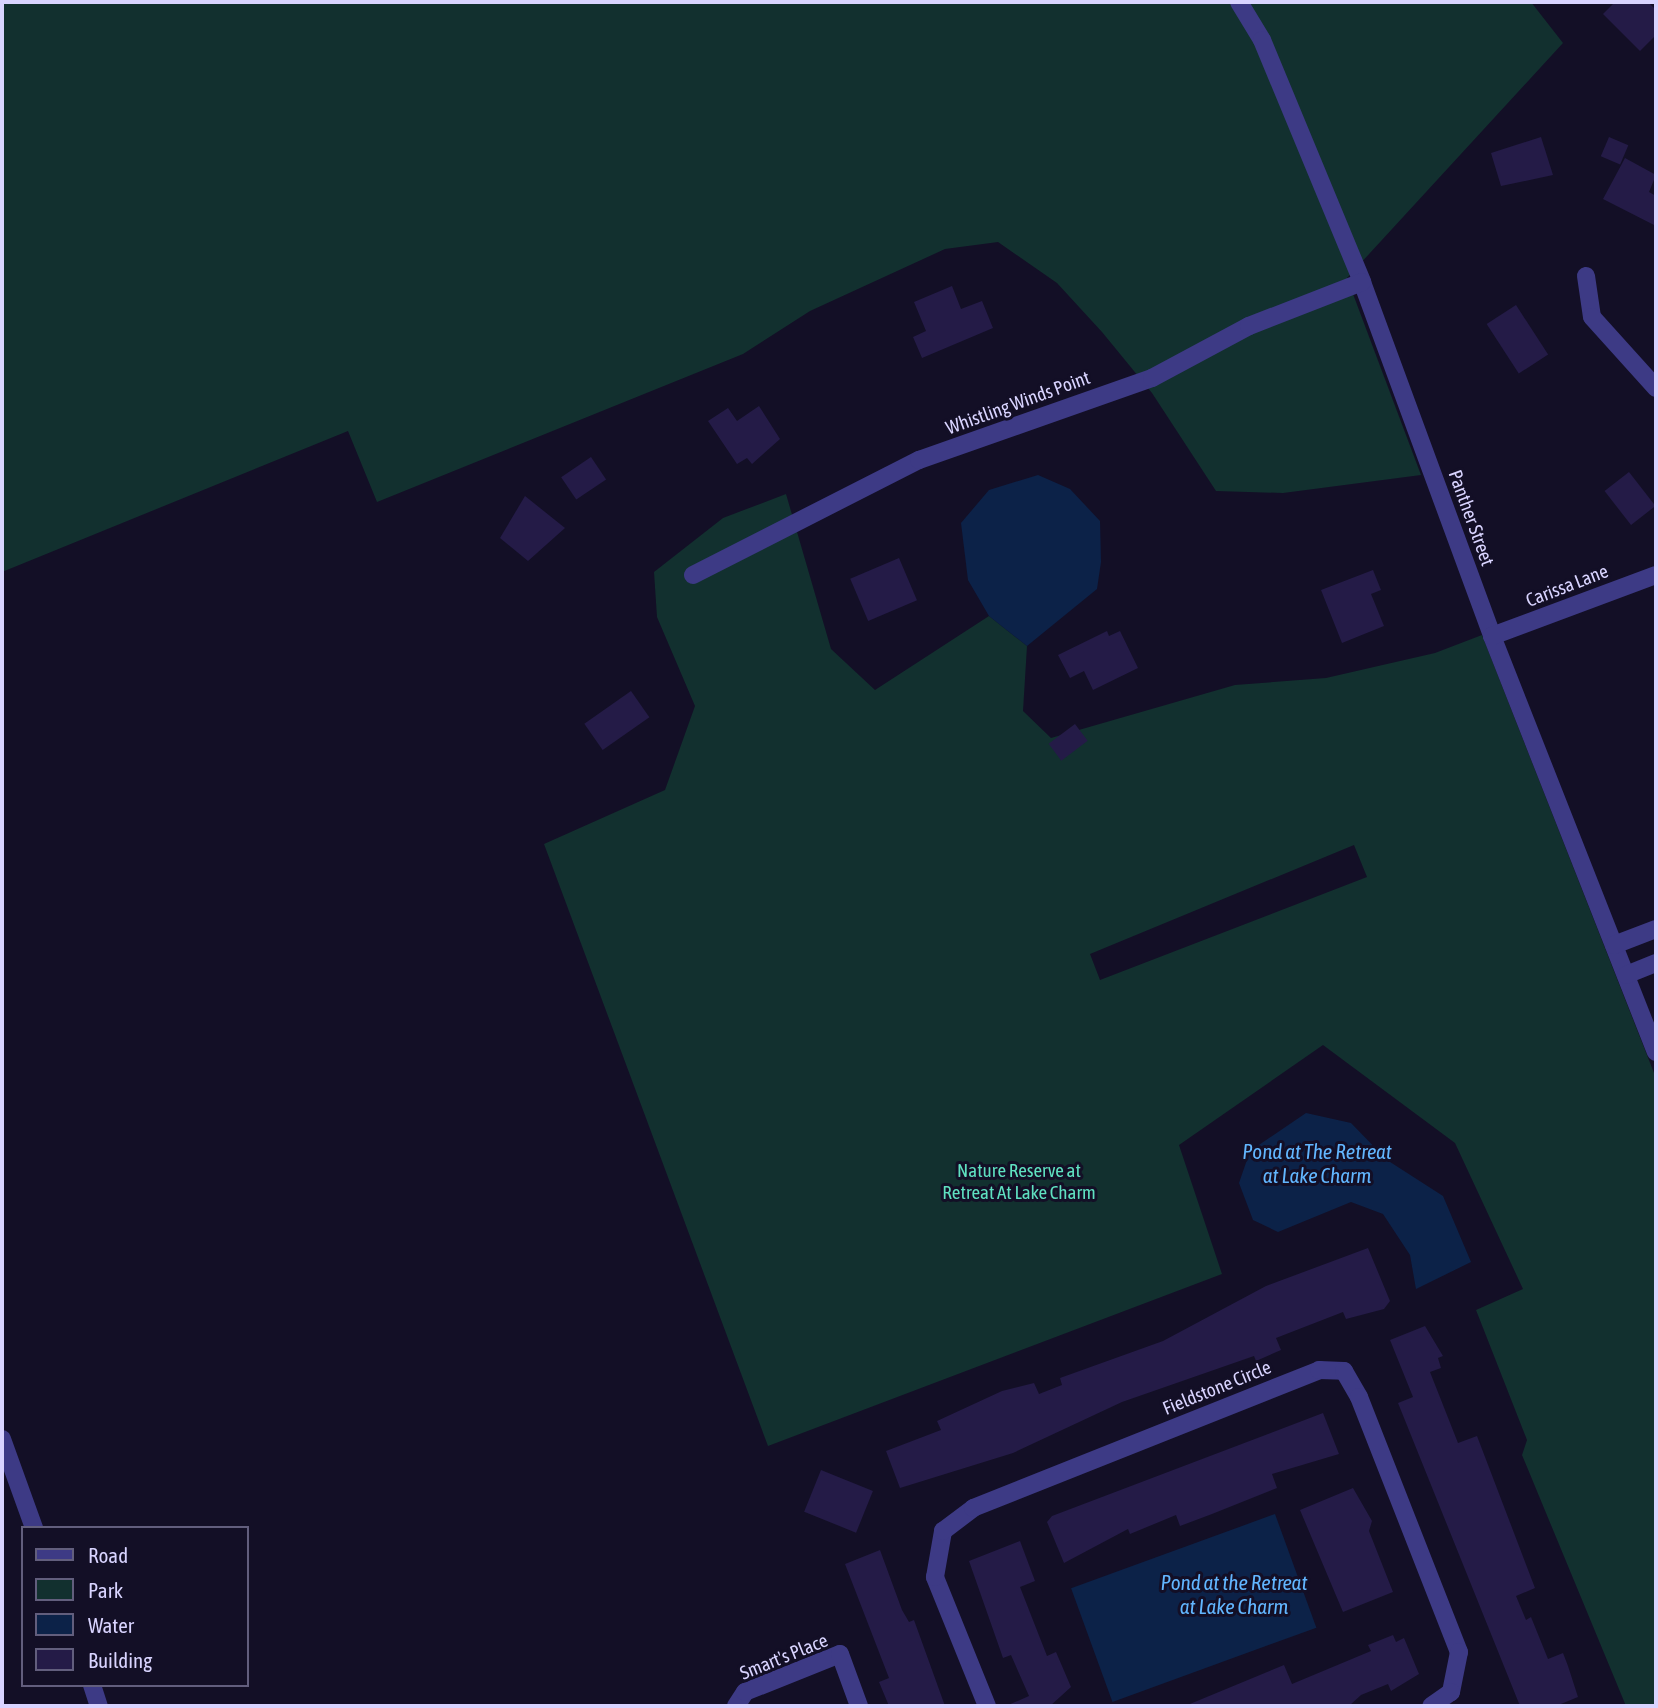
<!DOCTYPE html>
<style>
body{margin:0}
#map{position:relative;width:1658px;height:1708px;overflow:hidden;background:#130f26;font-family:"Asap Condensed",sans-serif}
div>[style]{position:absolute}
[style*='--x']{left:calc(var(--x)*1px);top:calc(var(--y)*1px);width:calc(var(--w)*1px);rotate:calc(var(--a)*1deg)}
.green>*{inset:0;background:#12302f}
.water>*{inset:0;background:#0c2248;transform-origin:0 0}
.building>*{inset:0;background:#241b47;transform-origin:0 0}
.minor>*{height:18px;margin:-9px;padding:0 9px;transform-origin:9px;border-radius:9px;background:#3d3a85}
span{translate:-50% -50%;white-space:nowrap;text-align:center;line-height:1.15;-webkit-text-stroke:6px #130f26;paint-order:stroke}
.street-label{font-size:19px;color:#d9d4ff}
.park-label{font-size:19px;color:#5fe0c0}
.water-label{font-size:21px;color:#62b6ff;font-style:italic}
.frame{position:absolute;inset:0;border:4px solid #d9d4ff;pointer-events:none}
.legend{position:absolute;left:21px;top:1526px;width:228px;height:161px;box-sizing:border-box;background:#130f26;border:2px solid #625e7d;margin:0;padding:9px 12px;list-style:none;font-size:21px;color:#d9d4ff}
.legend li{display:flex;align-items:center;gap:14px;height:35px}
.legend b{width:35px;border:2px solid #625e7d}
</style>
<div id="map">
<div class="green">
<div style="clip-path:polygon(2px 2px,1531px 2px,1563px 43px,1347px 278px,1421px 475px,1283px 493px,1216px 491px,1152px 393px,1102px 332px,1057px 283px,998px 242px,945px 249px,810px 311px,743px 354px,377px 502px,348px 431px,2px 572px)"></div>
<div style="clip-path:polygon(evenodd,786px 494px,831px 649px,875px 690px,989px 616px,1027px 646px,1023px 711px,1051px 738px,1235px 685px,1326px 678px,1435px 653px,1482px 635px,1656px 1078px,1656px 1706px,1626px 1706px,1522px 1455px,1527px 1440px,1476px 1310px,1523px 1289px,1455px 1143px,1323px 1045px,1179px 1145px,1222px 1274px,768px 1446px,544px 844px,665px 790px,695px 706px,657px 617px,654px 572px,723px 518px,786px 494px,1354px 845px,1367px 877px,1100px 980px,1090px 954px,1354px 845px)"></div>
</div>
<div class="water">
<div style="clip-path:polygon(1038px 475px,1070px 489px,1100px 521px,1101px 562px,1097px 589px,1027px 646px,989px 616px,968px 580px,961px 523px,989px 490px)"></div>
<div style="clip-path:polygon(1306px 1113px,1351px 1123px,1387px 1160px,1443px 1196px,1471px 1262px,1416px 1289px,1410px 1255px,1383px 1214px,1351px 1202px,1278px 1232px,1253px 1220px,1239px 1183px,1250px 1151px)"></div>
<div style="left:1275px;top:1514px;width:121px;height:217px;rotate:70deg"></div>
</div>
<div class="building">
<div style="clip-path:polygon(1615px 2px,1648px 2px,1656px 10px,1656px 35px,1640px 51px,1603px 14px)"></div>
<div style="clip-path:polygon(1541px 137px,1553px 175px,1501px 186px,1491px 153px)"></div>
<div style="left:1609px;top:137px;width:21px;height:21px;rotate:23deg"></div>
<div style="clip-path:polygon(1625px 158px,1656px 175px,1649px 192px,1656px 196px,1656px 226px,1603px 199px)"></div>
<div style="clip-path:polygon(952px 286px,961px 309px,982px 301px,993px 328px,922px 358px,913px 337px,926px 331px,914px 302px)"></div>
<div style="left:1516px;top:305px;width:59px;height:35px;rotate:57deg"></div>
<div style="clip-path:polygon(759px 406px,780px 439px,752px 464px,747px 458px,737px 464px,708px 421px,728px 408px,737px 421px)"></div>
<div style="left:591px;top:457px;width:27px;height:36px;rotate:56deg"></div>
<div style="left:1629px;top:472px;width:43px;height:31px;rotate:52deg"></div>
<div style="clip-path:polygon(525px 496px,565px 528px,528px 561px,500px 538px)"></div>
<div style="left:899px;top:558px;width:46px;height:53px;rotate:67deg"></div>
<div style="clip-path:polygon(1373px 570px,1381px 590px,1371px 594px,1384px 626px,1342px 643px,1321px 590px)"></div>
<div style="clip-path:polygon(1107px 631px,1109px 636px,1120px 631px,1138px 668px,1093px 690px,1084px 671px,1070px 678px,1058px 655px)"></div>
<div style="left:631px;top:691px;width:32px;height:57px;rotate:55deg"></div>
<div style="left:1075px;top:724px;width:21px;height:33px;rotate:53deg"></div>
<div style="clip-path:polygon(1368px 1248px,1390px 1301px,1384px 1309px,1346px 1319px,1343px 1312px,1276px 1338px,1281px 1350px,1256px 1361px,1254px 1356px,1122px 1402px,1013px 1453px,900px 1488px,886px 1451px,941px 1430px,937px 1421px,1002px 1391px,1034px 1383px,1039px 1394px,1062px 1385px,1060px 1378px,1163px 1341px,1266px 1286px)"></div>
<div style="clip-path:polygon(1425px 1326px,1443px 1356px,1438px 1358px,1441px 1368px,1430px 1372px,1458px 1443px,1477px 1436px,1535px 1588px,1516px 1596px,1526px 1620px,1531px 1617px,1548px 1659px,1563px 1653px,1568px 1666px,1578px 1697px,1556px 1706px,1520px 1706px,1398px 1403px,1413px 1397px,1390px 1340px)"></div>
<div style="clip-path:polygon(1323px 1413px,1339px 1454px,1272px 1474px,1277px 1488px,1212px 1514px,1180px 1526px,1176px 1515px,1130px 1534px,1128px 1529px,1064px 1563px,1047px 1522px,1052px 1516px)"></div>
<div style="left:821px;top:1470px;width:56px;height:45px;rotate:22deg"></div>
<div style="clip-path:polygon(1353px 1488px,1372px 1521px,1369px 1531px,1393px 1592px,1343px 1612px,1300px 1510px)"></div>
<div style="clip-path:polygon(1020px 1541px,1035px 1581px,1020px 1587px,1047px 1656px,1056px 1652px,1071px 1687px,1050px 1706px,1006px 1706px,1029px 1696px,1011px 1655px,1003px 1658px,969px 1561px)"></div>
<div style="clip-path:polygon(880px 1550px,902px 1610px,909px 1622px,914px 1620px,945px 1706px,889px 1706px,879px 1682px,889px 1678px,845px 1564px)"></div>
<div style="clip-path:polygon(1393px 1635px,1396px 1642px,1404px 1638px,1419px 1674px,1391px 1691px,1388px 1684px,1361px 1695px,1349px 1706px,1185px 1706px,1284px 1665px,1292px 1684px,1371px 1651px,1368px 1645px)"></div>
</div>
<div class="minor">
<div style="--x:1239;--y:2;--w:44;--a:58.8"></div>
<div style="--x:1262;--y:40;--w:262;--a:67.5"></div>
<div style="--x:1362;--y:282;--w:377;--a:69.8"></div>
<div style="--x:1492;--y:636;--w:447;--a:68.5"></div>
<div style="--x:1586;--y:276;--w:41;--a:81.7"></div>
<div style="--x:1592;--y:317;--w:96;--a:48"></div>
<div style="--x:693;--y:575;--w:254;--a:-27"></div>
<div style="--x:919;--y:460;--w:247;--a:-19.4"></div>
<div style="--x:1152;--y:378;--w:110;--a:-28.2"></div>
<div style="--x:1249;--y:326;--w:121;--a:-21.3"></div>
<div style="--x:1492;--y:636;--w:175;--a:-20.4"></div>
<div style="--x:1614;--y:945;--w:45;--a:-20.9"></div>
<div style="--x:1626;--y:975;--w:32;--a:-22"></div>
<div style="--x:2;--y:1439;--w:95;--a:70.2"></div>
<div style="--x:92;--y:1685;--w:22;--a:72"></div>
<div style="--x:736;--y:1706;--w:17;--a:-57"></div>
<div style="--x:745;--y:1692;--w:102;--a:-21.8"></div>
<div style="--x:840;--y:1654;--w:55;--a:69.9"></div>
<div style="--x:987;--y:1706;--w:139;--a:-112"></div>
<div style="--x:935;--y:1577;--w:47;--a:-80.1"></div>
<div style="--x:943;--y:1531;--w:38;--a:-37"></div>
<div style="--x:973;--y:1508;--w:373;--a:-21.7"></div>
<div style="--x:1319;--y:1370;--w:25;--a:2"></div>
<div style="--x:1344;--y:1371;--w:30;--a:60"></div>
<div style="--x:1359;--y:1397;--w:274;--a:68.6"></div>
<div style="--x:1459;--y:1652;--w:41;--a:101.3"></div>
<div style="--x:1451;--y:1692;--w:24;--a:145"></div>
</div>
<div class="street-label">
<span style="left:1018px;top:403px;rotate:-20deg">Whistling Winds Point</span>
<span style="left:1471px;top:518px;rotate:70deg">Panther Street</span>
<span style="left:1567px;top:586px;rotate:-21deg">Carissa Lane</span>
<span style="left:1217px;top:1388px;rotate:-22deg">Fieldstone Circle</span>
<span style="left:784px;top:1657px;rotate:-22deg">Smart's Place</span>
</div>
<div class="park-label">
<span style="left:1019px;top:1182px">Nature Reserve at<br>Retreat At Lake Charm</span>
</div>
<div class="water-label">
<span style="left:1317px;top:1163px">Pond at The Retreat<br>at Lake Charm</span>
<span style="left:1234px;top:1594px">Pond at the Retreat<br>at Lake Charm</span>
</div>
<div class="frame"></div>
<ul class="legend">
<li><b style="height:9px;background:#3d3a85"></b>Road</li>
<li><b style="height:19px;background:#12302f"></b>Park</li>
<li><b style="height:19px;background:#0c2248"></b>Water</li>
<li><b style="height:19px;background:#241b47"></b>Building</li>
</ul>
</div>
